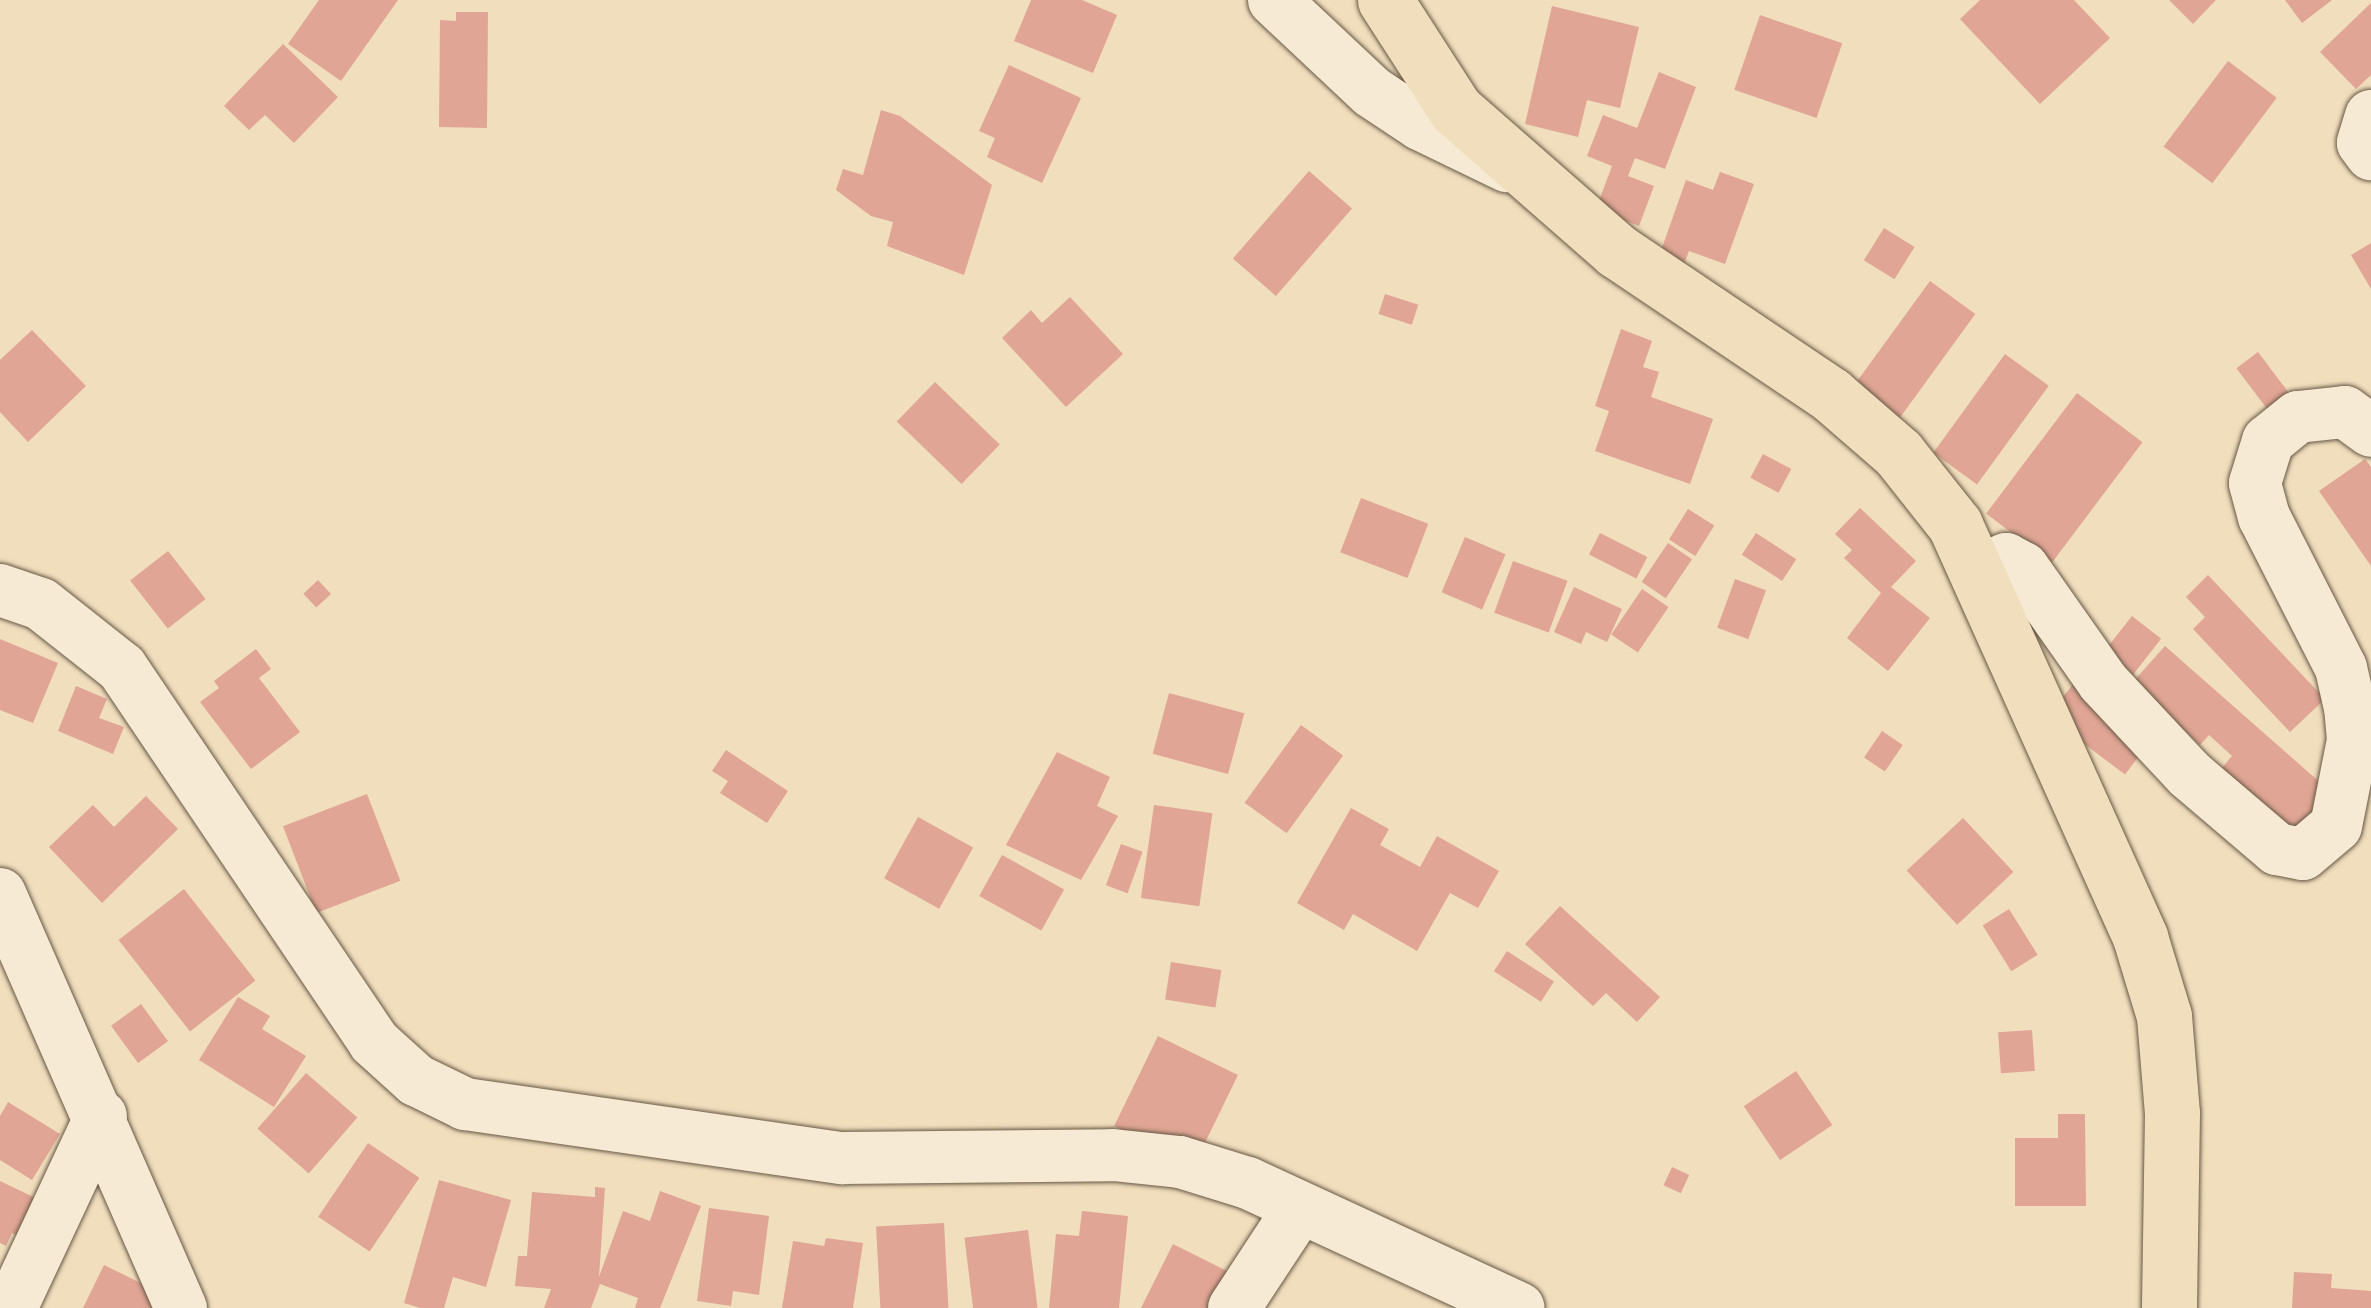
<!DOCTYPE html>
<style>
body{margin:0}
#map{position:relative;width:2371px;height:1308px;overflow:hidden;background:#f1debd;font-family:"Gentium Book Plus",serif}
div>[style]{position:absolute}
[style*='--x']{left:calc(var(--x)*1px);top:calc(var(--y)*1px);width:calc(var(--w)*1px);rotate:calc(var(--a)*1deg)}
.building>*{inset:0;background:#e0a594;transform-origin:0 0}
.roads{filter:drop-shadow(0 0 2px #675846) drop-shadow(0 0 2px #675846)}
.minor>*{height:52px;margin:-26px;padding:0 26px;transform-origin:26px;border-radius:26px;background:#f6ead4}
.major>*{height:55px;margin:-27.5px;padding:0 27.5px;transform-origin:27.5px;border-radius:27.5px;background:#f1debd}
span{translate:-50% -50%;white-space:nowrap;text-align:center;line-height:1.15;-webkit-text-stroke:10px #f6ead4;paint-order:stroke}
</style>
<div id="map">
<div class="building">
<div style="clip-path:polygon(319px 0,398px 0,341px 81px,288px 44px)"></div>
<div style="clip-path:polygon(1031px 0,1082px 0,1117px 15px,1093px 73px,1014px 41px)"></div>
<div style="clip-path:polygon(1980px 0,2074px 0,2110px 38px,2040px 104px,1960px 19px)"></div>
<div style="clip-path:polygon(2169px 0,2216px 0,2193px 24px)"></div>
<div style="clip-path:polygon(2285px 0,2332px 0,2302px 23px)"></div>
<div style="clip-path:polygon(2371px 3px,2371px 75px,2356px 89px,2320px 52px)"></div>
<div style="clip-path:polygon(1552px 6px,1639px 27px,1620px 108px,1587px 100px,1578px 137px,1525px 124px)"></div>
<div style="clip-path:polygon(456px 12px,488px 12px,487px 128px,439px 127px,440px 20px,456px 21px)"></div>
<div style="left:1760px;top:15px;width:87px;height:79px;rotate:19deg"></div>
<div style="clip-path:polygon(283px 44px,338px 97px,294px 143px,265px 115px,249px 130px,224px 106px)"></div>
<div style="left:2228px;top:61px;width:61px;height:107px;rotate:37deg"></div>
<div style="clip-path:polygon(1009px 65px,1081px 98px,1042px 183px,987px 157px,995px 138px,979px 131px)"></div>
<div style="clip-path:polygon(1659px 72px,1696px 87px,1665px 169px,1635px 158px,1628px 176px,1654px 186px,1639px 226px,1596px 209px,1612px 166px,1587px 156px,1603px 115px,1637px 128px)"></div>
<div style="clip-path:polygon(881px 110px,900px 116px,992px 185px,964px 275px,887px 246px,893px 222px,871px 216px,836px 190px,843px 169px,863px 175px)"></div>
<div style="left:1309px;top:171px;width:57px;height:116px;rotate:41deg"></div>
<div style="clip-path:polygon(1720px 172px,1754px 184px,1725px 264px,1689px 251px,1683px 267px,1658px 259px,1686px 180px,1713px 190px)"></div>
<div style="left:1884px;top:228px;width:36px;height:38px;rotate:32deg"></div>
<div style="clip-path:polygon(2371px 243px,2371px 289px,2351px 255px)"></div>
<div style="left:1930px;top:281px;width:56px;height:129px;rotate:36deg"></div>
<div style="left:1385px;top:294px;width:35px;height:21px;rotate:18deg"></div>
<div style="clip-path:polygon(1070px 297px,1123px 354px,1066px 407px,1002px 338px,1031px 310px,1042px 323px)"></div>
<div style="clip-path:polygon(1621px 329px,1652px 341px,1643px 367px,1659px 372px,1651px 397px,1713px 419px,1690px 484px,1595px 451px,1609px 411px,1595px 406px)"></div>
<div style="clip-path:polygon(32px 330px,86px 386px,28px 442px,0 412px,0 360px)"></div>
<div style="left:2258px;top:352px;width:51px;height:27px;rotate:53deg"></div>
<div style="left:2005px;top:354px;width:54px;height:122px;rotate:36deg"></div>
<div style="left:935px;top:382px;width:90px;height:55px;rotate:44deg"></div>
<div style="left:2077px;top:393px;width:82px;height:151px;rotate:37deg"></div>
<div style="left:1763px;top:454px;width:32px;height:27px;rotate:28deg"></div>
<div style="clip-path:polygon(2365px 459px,2371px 467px,2371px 566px,2319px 491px)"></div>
<div style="left:1361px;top:498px;width:72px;height:58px;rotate:21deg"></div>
<div style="clip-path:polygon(1860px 508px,1916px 561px,1891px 587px,1930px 618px,1888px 671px,1847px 638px,1881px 593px,1844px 558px,1852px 550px,1835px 534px)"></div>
<div style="left:1688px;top:509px;width:31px;height:36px;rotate:32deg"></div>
<div style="left:1600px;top:533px;width:53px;height:24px;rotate:27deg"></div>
<div style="left:1756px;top:533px;width:48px;height:26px;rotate:33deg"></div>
<div style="left:1465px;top:537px;width:44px;height:60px;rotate:23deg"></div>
<div style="left:1668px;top:543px;width:29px;height:47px;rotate:34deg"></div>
<div style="left:168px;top:551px;width:61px;height:48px;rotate:52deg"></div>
<div style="left:1513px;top:561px;width:58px;height:55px;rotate:20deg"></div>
<div style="clip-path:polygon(2208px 575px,2325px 699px,2290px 732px,2193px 629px,2205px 617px,2186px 597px)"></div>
<div style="left:1735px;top:579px;width:33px;height:52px;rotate:20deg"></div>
<div style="left:318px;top:580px;width:19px;height:20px;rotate:47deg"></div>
<div style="clip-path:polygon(1574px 587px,1622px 609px,1607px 642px,1586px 632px,1581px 644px,1554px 632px)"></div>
<div style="left:1642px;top:589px;width:32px;height:55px;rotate:34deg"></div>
<div style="left:2132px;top:616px;width:37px;height:46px;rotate:38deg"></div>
<div style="clip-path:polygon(0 639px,58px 663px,33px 723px,0 710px)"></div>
<div style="clip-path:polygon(2165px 646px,2332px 793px,2295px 834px,2221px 769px,2232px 756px,2209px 735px,2200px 745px,2131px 684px)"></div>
<div style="clip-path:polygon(256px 649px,271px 669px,259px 678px,300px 732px,251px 769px,200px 702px,219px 688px,214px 681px)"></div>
<div style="left:2073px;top:684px;width:96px;height:41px;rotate:37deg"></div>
<div style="clip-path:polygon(76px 686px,107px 699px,99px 718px,124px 727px,113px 754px,58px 731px)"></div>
<div style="left:1169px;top:693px;width:78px;height:63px;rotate:15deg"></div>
<div style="left:1301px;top:725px;width:52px;height:96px;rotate:36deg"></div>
<div style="left:1882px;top:731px;width:25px;height:32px;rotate:34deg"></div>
<div style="clip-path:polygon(726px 750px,788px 791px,767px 823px,720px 793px,728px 781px,712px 771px)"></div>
<div style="clip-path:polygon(1057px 752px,1110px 777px,1097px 806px,1118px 816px,1081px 880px,1006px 845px)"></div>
<div style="left:367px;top:794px;width:93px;height:90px;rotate:69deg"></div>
<div style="clip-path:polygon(146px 796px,178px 829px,102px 903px,49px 847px,93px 805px,114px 827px)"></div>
<div style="left:1154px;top:805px;width:59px;height:94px;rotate:8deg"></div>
<div style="clip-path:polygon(1351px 808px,1389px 829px,1380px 845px,1420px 867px,1437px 836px,1499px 871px,1478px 908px,1450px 893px,1417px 951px,1353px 914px,1344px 930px,1297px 903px)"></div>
<div style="left:918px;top:817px;width:63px;height:70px;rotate:29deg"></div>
<div style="left:1963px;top:818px;width:74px;height:77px;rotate:47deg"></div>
<div style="left:1121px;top:844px;width:23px;height:44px;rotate:20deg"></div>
<div style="left:1002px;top:855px;width:71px;height:47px;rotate:29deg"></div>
<div style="left:184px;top:889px;width:116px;height:83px;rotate:52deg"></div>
<div style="clip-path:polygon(1560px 906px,1660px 997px,1637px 1022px,1606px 993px,1593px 1006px,1525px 944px)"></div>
<div style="left:2009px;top:909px;width:54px;height:31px;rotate:58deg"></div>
<div style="left:1507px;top:951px;width:56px;height:24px;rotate:33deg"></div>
<div style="left:1171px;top:962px;width:51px;height:38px;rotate:9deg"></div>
<div style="clip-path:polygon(238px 997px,270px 1016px,262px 1029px,306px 1056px,274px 1107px,199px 1060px)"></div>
<div style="left:141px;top:1004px;width:46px;height:37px;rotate:54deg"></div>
<div style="left:2032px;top:1030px;width:41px;height:34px;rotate:86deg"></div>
<div style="left:1158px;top:1036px;width:89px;height:100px;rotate:26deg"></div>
<div style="left:1796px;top:1071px;width:65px;height:63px;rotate:56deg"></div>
<div style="left:306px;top:1073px;width:68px;height:74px;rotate:41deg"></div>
<div style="clip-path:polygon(8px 1102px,60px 1134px,32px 1180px,0 1160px,0 1116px)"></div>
<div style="clip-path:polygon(2058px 1114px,2085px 1114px,2086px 1206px,2015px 1206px,2015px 1138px,2058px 1138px)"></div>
<div style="left:368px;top:1143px;width:62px;height:89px;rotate:34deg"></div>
<div style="left:1672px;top:1167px;width:19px;height:20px;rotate:25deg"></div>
<div style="clip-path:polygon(439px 1180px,511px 1200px,486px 1287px,453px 1277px,444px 1308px,420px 1308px,404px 1303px)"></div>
<div style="clip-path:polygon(0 1181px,48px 1204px,30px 1242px,12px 1233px,6px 1246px,0 1243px)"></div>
<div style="clip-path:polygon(595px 1187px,605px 1188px,599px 1277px,623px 1211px,650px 1221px,660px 1191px,701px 1206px,660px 1308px,635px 1308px,638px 1298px,600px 1284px,591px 1308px,544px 1308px,551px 1289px,515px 1286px,518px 1256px,527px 1256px,532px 1192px,595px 1197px)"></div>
<div style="clip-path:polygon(709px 1208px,769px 1216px,759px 1295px,733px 1291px,731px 1306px,697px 1301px)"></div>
<div style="clip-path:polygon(1082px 1211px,1128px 1216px,1119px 1308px,1049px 1308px,1056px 1234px,1079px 1236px)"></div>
<div style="left:944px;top:1223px;width:85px;height:68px;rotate:87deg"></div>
<div style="left:1028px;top:1230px;width:79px;height:64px;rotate:83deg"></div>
<div style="clip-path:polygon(826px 1238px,863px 1243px,853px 1308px,782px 1308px,793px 1241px,824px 1246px)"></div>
<div style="clip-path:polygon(1173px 1244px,1241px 1278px,1226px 1308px,1141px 1308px)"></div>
<div style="clip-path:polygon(104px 1265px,169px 1297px,163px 1308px,83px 1308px)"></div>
<div style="clip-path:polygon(2294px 1272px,2332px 1274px,2331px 1288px,2371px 1291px,2371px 1308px,2292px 1308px)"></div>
</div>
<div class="roads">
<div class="minor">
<div style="--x:1274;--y:0;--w:134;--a:43.2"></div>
<div style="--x:1372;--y:92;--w:58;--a:33.7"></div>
<div style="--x:1420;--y:124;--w:97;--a:25.8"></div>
<div style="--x:2371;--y:116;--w:28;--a:107"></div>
<div style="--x:2363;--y:143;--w:14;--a:54"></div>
<div style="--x:1976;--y:573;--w:33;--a:-25"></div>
<div style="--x:2006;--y:559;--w:19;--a:28"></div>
<div style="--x:2023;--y:568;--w:139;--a:54.9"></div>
<div style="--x:2103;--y:682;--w:126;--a:46.9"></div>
<div style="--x:2189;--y:774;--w:116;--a:40.4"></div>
<div style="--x:2277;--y:849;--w:26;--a:11"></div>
<div style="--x:2303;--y:854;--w:43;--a:-40.3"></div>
<div style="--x:2336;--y:826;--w:88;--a:-78.8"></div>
<div style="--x:2353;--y:740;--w:32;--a:-95"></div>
<div style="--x:2350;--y:708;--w:41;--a:-102.7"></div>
<div style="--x:2341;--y:668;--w:169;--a:-117"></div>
<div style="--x:2264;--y:517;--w:35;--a:-105"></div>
<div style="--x:2255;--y:483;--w:44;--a:-72.8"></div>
<div style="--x:2268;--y:441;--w:38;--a:-39"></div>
<div style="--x:2298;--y:417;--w:47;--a:-6.1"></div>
<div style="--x:2345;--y:412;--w:32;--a:36"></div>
<div style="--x:0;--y:590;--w:43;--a:18.9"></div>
<div style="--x:41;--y:604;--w:103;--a:38.3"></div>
<div style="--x:122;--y:668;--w:451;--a:56"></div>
<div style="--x:374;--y:1042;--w:57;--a:42.1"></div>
<div style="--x:416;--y:1080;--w:55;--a:26.1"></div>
<div style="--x:465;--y:1104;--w:381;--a:8.2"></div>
<div style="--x:842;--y:1158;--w:271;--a:-0.6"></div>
<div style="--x:1113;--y:1155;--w:67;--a:6"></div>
<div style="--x:1180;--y:1162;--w:71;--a:17.2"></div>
<div style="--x:1248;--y:1183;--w:298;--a:24.8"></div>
<div style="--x:0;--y:894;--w:452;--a:66.4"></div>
<div style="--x:11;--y:1308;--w:212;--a:-64.9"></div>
<div style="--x:1234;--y:1308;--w:118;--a:-56.7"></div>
</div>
<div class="major">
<div style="--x:1385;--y:0;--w:131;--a:57.2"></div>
<div style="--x:1456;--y:110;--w:214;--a:41.2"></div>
<div style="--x:1617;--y:251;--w:257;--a:33.9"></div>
<div style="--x:1830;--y:394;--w:90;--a:40.9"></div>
<div style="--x:1898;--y:453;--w:92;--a:51.6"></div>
<div style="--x:1955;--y:525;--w:452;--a:65.8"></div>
<div style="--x:2140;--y:937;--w:83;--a:73.1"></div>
<div style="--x:2164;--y:1016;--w:97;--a:85.3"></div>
<div style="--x:2172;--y:1113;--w:195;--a:90.9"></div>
</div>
</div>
</div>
